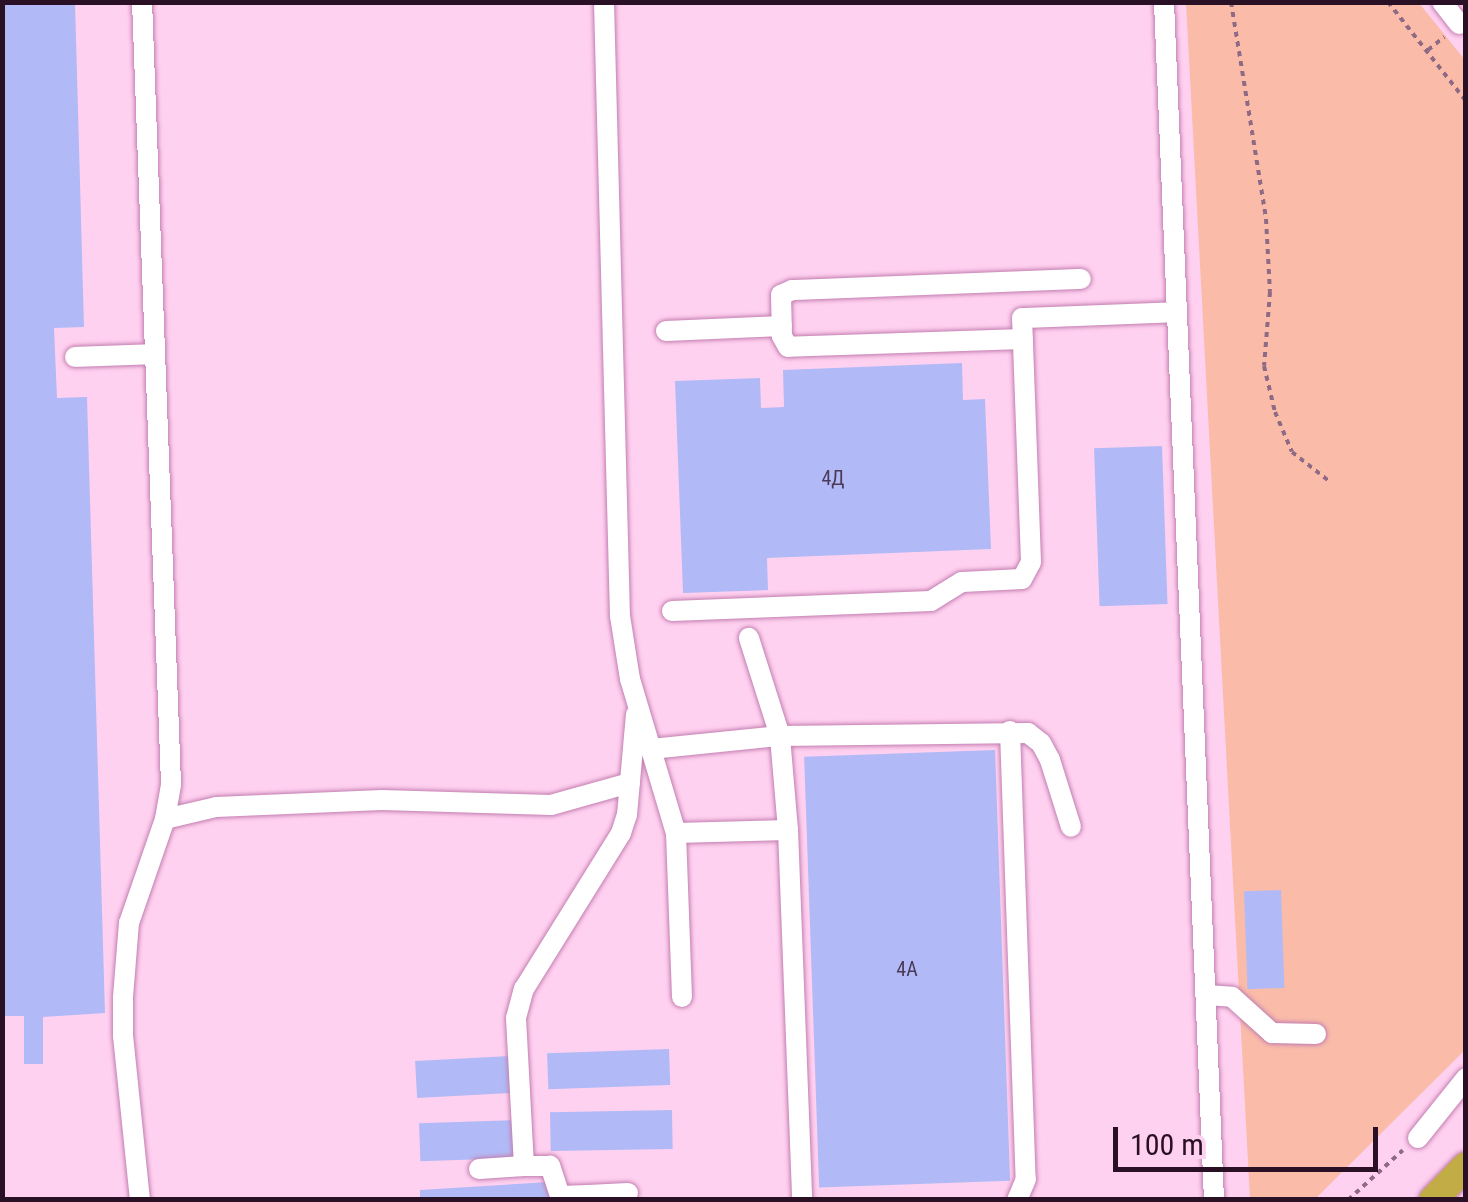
<!DOCTYPE html>
<meta charset="utf-8">
<style>
body{margin:0}
#map{position:relative;width:1468px;height:1202px;overflow:hidden;background:#ffd1f0;font-family:"Roboto Condensed",sans-serif}
div>[style]{position:absolute}
[style*='--x']{left:calc(var(--x)*1px);top:calc(var(--y)*1px);width:calc(var(--w)*1px);rotate:calc(var(--a)*1deg)}
.green>*{inset:0;background:#fabca9}
.building>*{inset:0;background:#b1baf6;transform-origin:0 0}
.path>*{height:4px;margin-top:-2px;transform-origin:0;background:repeating-linear-gradient(90deg,#8e6a84 0 5px,transparent 0 10px)}
.roads{filter:drop-shadow(0 0 2px #c37eb0) drop-shadow(0 0 2px #c37eb0)}
.minor>*{height:20px;margin:-10px;padding:0 10px;transform-origin:10px;border-radius:10px;background:#fff}
.highway>*{height:28px;margin:-14px;padding:0 14px;transform-origin:14px;border-radius:14px;background:#c1ac45}
span{translate:-50% -50%;white-space:nowrap;text-align:center;line-height:1.15;-webkit-text-stroke:9px #ffd1f0;paint-order:stroke}
.number-label{font-size:20px;color:#4c3a58}
.number-label span{-webkit-text-stroke-width:0}
.frame{position:absolute;inset:0;border:5px solid #2a1024;pointer-events:none}
.scale{position:absolute;left:1113px;top:1127px;width:265px;height:45px;box-sizing:border-box;border:5px solid #2a1024;border-top:0;padding-left:12px;font-size:30px;line-height:35px;white-space:nowrap;color:#2a1024;-webkit-text-stroke:8px #ffd1f0;paint-order:stroke}
</style>
<div id="map">
<div class="green">
<div style="clip-path:polygon(1186px 3px,1419px 3px,1465px 60px,1465px 1050px,1315px 1199px,1250px 1199px)"></div>
</div>
<div class="building">
<div style="clip-path:polygon(2px 2px,75px 2px,84px 327px,54px 328px,57px 398px,87px 397px,105px 1013px,43px 1017px,43px 1064px,24px 1064px,24px 1016px,2px 1016px)"></div>
<div style="clip-path:polygon(962px 363px,963px 400px,985px 399px,991px 549px,767px 558px,768px 590px,683px 593px,675px 381px,760px 378px,761px 408px,784px 407px,783px 370px)"></div>
<div style="left:1162px;top:446px;width:158px;height:68px;rotate:88deg"></div>
<div style="left:995px;top:750px;width:431px;height:191px;rotate:88deg"></div>
<div style="left:1281px;top:890px;width:98px;height:37px;rotate:88deg"></div>
<div style="left:669px;top:1049px;width:36px;height:122px;rotate:88deg"></div>
<div style="left:511px;top:1056px;width:37px;height:96px;rotate:87deg"></div>
<div style="left:672px;top:1110px;width:39px;height:122px;rotate:89deg"></div>
<div style="left:515px;top:1120px;width:38px;height:96px;rotate:88deg"></div>
<div style="clip-path:polygon(549px 1182px,550px 1200px,420px 1200px,420px 1190px)"></div>
</div>
<div class="path">
<div style="--x:1231;--y:2;--w:220;--a:80.8"></div>
<div style="--x:1266;--y:219;--w:73;--a:86.9"></div>
<div style="--x:1270;--y:292;--w:74;--a:94.6"></div>
<div style="--x:1264;--y:366;--w:47;--a:76.6"></div>
<div style="--x:1275;--y:412;--w:43;--a:67"></div>
<div style="--x:1292;--y:452;--w:47;--a:38.1"></div>
<div style="--x:1388;--y:2;--w:126;--a:51.8"></div>
<div style="--x:1428;--y:50;--w:21;--a:-39"></div>
<div style="--x:1348;--y:1200;--w:74;--a:-42.3"></div>
</div>
<div class="roads">
<div class="minor">
<div style="--x:604;--y:2;--w:614;--a:88.51"></div>
<div style="--x:620;--y:616;--w:64;--a:81"></div>
<div style="--x:630;--y:679;--w:161;--a:73.4"></div>
<div style="--x:676;--y:833;--w:164;--a:87.9"></div>
<div style="--x:1164;--y:2;--w:1199;--a:87.61"></div>
<div style="--x:1442;--y:2;--w:28;--a:52"></div>
<div style="--x:666;--y:331;--w:116;--a:-2.5"></div>
<div style="--x:1023;--y:339;--w:235;--a:178.1"></div>
<div style="--x:788;--y:347;--w:13;--a:-119"></div>
<div style="--x:782;--y:336;--w:41;--a:-91.4"></div>
<div style="--x:781;--y:295;--w:12;--a:-24"></div>
<div style="--x:792;--y:290;--w:289;--a:-2.2"></div>
<div style="--x:75;--y:357;--w:80;--a:-2.1"></div>
<div style="--x:672;--y:611;--w:259;--a:-2.2"></div>
<div style="--x:931;--y:601;--w:36;--a:-32"></div>
<div style="--x:962;--y:582;--w:60;--a:-2.9"></div>
<div style="--x:1022;--y:579;--w:19;--a:-62"></div>
<div style="--x:1031;--y:562;--w:244;--a:-92.1"></div>
<div style="--x:1022;--y:318;--w:155;--a:-2.2"></div>
<div style="--x:1010;--y:731;--w:448;--a:88"></div>
<div style="--x:1026;--y:1179;--w:23;--a:113"></div>
<div style="--x:651;--y:749;--w:130;--a:-5.8"></div>
<div style="--x:780;--y:736;--w:248;--a:-0.7"></div>
<div style="--x:1028;--y:733;--w:16;--a:38"></div>
<div style="--x:1041;--y:743;--w:19;--a:62"></div>
<div style="--x:1050;--y:760;--w:70;--a:72.6"></div>
<div style="--x:165;--y:819;--w:52;--a:-13.2"></div>
<div style="--x:216;--y:807;--w:166;--a:-2.4"></div>
<div style="--x:382;--y:800;--w:169;--a:1.7"></div>
<div style="--x:551;--y:805;--w:82;--a:-15.6"></div>
<div style="--x:788;--y:830;--w:370;--a:87.8"></div>
<div style="--x:676;--y:833;--w:112;--a:-1.5"></div>
<div style="--x:788;--y:830;--w:94;--a:-94.9"></div>
<div style="--x:780;--y:736;--w:103;--a:-107.6"></div>
<div style="--x:1206;--y:995;--w:26;--a:4"></div>
<div style="--x:1232;--y:997;--w:54;--a:42"></div>
<div style="--x:1272;--y:1033;--w:44;--a:1.3"></div>
<div style="--x:1418;--y:1138;--w:77;--a:-51.3"></div>
<div style="--x:479;--y:1169;--w:45;--a:-3.8"></div>
<div style="--x:588;--y:1195;--w:40;--a:-2.9"></div>
<div style="--x:140;--y:1200;--w:165;--a:-95.9"></div>
<div style="--x:123;--y:1036;--w:39;--a:-90"></div>
<div style="--x:123;--y:997;--w:74;--a:-85.4"></div>
<div style="--x:129;--y:923;--w:110;--a:-70.9"></div>
<div style="--x:165;--y:819;--w:36;--a:-80"></div>
<div style="--x:171;--y:784;--w:783;--a:-92.12"></div>
<div style="--x:588;--y:1200;--w:5;--a:-90"></div>
<div style="--x:588;--y:1195;--w:28;--a:178"></div>
<div style="--x:560;--y:1196;--w:32;--a:-108"></div>
<div style="--x:550;--y:1166;--w:26;--a:180"></div>
<div style="--x:524;--y:1166;--w:148;--a:-93.1"></div>
<div style="--x:516;--y:1018;--w:30;--a:-75"></div>
<div style="--x:524;--y:989;--w:184;--a:-58.1"></div>
<div style="--x:621;--y:833;--w:19;--a:-72"></div>
<div style="--x:627;--y:815;--w:101;--a:-84.9"></div>
</div>
<div class="highway">
<div style="--x:1433;--y:1200;--w:47;--a:-45.9"></div>
</div>
</div>
<div class="number-label">
<span style="left:833px;top:478px">4Д</span>
<span style="left:907px;top:969px">4А</span>
</div>
<div class="frame"></div>
<div class="scale">100 m</div>
</div>
